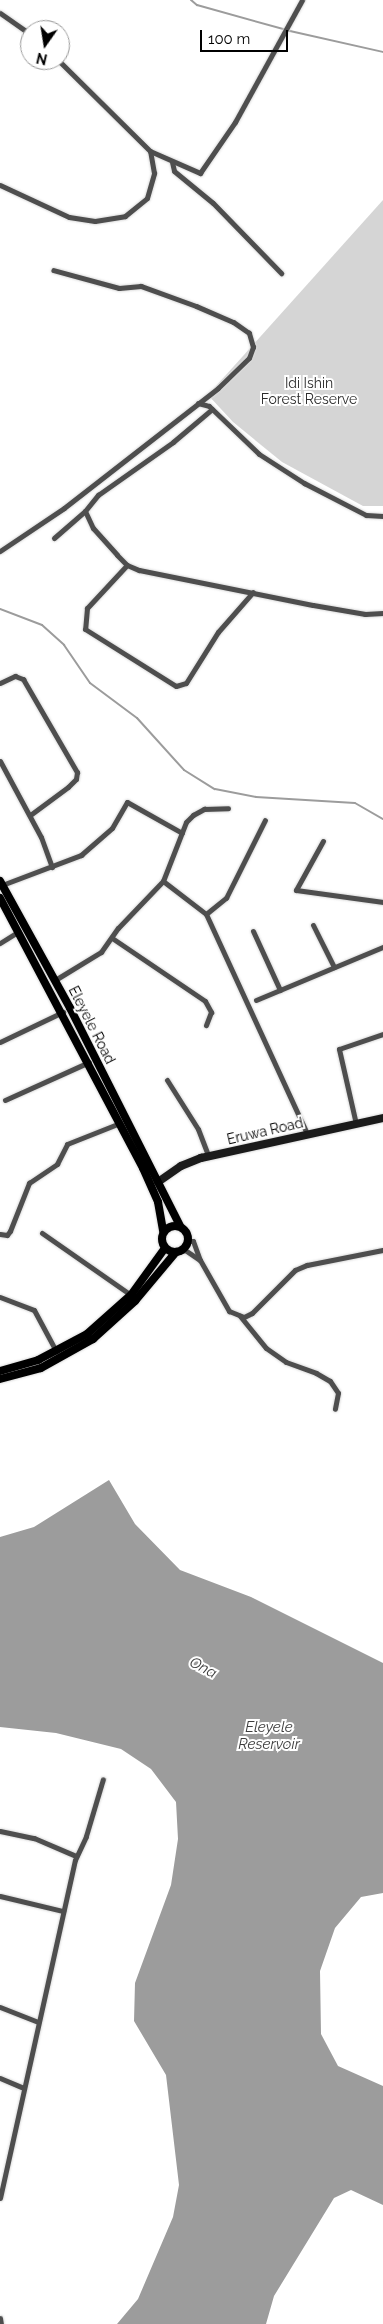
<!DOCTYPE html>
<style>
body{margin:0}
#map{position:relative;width:383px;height:2324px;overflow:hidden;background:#fff;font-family:Raleway,sans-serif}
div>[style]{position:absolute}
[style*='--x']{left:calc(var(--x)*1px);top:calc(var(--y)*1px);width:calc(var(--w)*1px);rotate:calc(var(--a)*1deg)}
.green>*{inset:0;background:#d5d5d5}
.water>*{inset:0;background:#9c9c9c}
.stream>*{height:2px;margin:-1px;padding:0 1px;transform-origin:1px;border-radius:1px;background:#9c9c9c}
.roads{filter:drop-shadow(0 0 1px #dbdbdb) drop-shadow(0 0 1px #dbdbdb)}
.minor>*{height:5px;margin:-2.5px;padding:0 2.5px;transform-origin:2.5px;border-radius:2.5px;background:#4e4e4e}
.secondary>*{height:8px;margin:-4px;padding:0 4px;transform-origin:4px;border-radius:4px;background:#1b1b1b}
.primary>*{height:8px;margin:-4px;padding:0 4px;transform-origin:4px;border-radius:4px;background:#000}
.primary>.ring{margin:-4px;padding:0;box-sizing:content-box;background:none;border:8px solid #000;border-radius:50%}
span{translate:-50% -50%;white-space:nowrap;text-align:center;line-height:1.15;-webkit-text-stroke:4px #fff;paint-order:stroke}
.park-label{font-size:14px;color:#2c2c2c}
.street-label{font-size:14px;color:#000}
.water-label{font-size:15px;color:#3d3d3d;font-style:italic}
.north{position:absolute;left:20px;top:20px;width:50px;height:50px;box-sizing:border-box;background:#fff;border:1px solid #999;border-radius:50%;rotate:193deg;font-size:14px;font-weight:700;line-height:20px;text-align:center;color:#000}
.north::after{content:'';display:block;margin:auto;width:18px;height:22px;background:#000;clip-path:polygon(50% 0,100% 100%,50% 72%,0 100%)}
.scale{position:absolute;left:200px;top:30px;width:88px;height:22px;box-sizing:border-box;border:2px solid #000;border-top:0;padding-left:6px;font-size:15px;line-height:18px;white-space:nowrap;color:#000;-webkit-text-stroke:4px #fff;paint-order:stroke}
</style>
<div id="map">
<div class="green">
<div style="clip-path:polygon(383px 200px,383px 506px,363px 506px,282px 462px,233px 422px,208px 395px)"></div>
</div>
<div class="water">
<div style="clip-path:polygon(109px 1480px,135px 1524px,180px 1570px,251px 1597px,383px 1663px,383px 1893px,361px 1897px,335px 1928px,320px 1971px,321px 2034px,338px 2066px,383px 2086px,383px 2205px,351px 2190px,334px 2198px,274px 2296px,266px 2324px,117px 2324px,138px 2299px,173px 2217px,179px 2185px,166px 2075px,134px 2021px,135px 1983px,171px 1885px,178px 1839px,176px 1802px,151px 1769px,121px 1749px,56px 1733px,0 1727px,0 1537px,34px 1527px)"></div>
</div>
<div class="stream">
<div style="--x:191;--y:0;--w:8;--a:40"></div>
<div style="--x:197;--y:5;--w:97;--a:15.6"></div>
<div style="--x:290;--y:31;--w:95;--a:12.7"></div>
<div style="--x:0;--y:609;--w:45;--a:20.9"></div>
<div style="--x:42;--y:625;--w:30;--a:42"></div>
<div style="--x:64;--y:645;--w:46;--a:55.6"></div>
<div style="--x:90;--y:683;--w:59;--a:36.7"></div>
<div style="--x:137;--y:718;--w:70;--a:47.9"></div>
<div style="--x:184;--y:770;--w:36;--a:32"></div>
<div style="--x:215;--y:789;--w:42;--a:11"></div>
<div style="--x:256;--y:797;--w:99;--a:3.5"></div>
<div style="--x:355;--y:803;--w:32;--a:30"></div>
</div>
<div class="roads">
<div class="minor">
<div style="--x:0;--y:13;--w:37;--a:35"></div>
<div style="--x:150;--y:151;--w:55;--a:23.7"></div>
<div style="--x:200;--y:173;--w:62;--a:-55.5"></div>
<div style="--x:235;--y:122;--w:139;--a:-61.2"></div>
<div style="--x:172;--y:162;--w:9;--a:77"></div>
<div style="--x:174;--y:171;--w:50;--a:39.4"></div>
<div style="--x:213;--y:203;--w:98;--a:45.8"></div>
<div style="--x:0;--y:185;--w:76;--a:24.9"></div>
<div style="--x:69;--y:217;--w:26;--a:9"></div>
<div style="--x:95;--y:221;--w:30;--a:-9"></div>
<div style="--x:125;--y:216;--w:28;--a:-39"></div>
<div style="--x:147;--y:198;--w:26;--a:-74"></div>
<div style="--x:154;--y:173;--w:22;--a:-100"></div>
<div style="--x:150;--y:151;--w:129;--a:-135.3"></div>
<div style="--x:198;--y:403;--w:11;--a:15"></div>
<div style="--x:209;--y:406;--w:69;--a:43.8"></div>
<div style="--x:259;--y:454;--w:54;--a:32.8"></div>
<div style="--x:304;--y:483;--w:70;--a:27.3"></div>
<div style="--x:366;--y:515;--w:17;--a:3"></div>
<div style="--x:85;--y:511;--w:19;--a:65"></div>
<div style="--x:93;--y:528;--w:36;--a:48"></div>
<div style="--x:117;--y:555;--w:14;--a:45"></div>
<div style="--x:127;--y:565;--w:13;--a:23"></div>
<div style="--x:139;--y:570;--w:177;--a:11.4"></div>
<div style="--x:313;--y:605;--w:53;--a:9.8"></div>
<div style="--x:365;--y:614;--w:18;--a:-3"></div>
<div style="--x:54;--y:538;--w:41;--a:-41.1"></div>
<div style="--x:85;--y:511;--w:21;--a:-51"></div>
<div style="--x:98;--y:495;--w:92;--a:-35.2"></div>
<div style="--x:173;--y:442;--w:51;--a:-40.2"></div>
<div style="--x:0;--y:551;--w:77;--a:-33.9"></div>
<div style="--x:64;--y:508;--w:195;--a:-37.9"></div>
<div style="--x:218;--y:388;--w:43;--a:-44.1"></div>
<div style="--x:249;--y:358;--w:12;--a:-70"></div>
<div style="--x:253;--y:347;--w:15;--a:-106"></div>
<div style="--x:249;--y:333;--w:19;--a:-145"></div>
<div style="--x:233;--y:322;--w:40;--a:-156.6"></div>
<div style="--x:196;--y:306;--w:59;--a:-160"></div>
<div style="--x:141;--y:286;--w:22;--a:175"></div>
<div style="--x:119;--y:288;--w:68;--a:-164.7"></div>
<div style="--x:127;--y:565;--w:59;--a:132.9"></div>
<div style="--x:87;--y:608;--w:21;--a:95"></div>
<div style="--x:85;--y:629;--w:107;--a:32.1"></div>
<div style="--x:176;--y:686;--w:10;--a:-17"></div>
<div style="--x:186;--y:683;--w:60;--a:-57.9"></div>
<div style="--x:218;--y:632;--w:53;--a:-48.8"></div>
<div style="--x:0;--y:683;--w:17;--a:-25"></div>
<div style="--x:15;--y:676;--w:9;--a:21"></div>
<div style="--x:23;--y:679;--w:108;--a:59.9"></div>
<div style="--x:77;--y:772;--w:7;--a:98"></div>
<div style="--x:76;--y:779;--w:11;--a:135"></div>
<div style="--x:68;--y:787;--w:47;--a:143.6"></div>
<div style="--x:0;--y:761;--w:86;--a:61.7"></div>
<div style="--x:41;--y:837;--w:32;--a:70"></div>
<div style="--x:323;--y:841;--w:56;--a:118.9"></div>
<div style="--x:296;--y:890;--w:88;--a:7.9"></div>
<div style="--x:163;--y:881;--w:54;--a:37.5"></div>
<div style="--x:206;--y:914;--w:242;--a:65.3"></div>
<div style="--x:2;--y:885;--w:85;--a:-20.8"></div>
<div style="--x:81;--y:855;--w:41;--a:-41.1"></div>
<div style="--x:112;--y:828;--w:30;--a:-60"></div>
<div style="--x:127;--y:802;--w:63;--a:29.4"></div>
<div style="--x:206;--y:914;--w:26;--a:-39"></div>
<div style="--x:226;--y:898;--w:87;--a:-63.4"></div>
<div style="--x:313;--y:925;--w:47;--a:63.4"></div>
<div style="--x:253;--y:931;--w:65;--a:65.4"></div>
<div style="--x:112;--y:938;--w:112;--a:34.1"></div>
<div style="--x:205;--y:1001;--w:13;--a:61"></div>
<div style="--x:211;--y:1012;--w:14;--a:111"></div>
<div style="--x:0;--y:943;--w:22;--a:-32"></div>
<div style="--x:55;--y:980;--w:54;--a:-31.3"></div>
<div style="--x:101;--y:952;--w:29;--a:-55"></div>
<div style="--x:118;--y:928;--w:65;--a:-46.2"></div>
<div style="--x:163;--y:881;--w:63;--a:-68.7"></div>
<div style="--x:186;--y:822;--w:10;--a:-45"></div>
<div style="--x:193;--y:815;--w:13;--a:-29"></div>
<div style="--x:204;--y:809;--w:24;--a:-2"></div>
<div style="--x:256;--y:1000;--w:138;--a:-22.7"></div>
<div style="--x:0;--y:1042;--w:70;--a:-25.5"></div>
<div style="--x:167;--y:1080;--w:58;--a:57.7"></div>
<div style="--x:198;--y:1129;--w:30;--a:69"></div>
<div style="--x:5;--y:1100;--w:92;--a:-24.3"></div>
<div style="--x:356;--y:1124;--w:77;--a:-102.8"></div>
<div style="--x:339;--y:1049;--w:46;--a:-18.8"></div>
<div style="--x:42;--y:1233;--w:108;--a:34.9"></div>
<div style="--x:0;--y:1234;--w:7;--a:8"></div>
<div style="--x:7;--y:1235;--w:5;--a:-53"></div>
<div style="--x:10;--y:1231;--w:52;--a:-68.4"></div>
<div style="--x:29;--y:1183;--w:34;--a:-34"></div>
<div style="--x:57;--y:1164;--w:22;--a:-63"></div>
<div style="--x:67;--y:1144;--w:57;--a:-21.6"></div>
<div style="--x:188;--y:1241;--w:5;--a:0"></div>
<div style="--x:193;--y:1241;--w:20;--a:70"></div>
<div style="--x:200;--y:1260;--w:59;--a:60.4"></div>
<div style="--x:229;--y:1311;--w:16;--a:22"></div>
<div style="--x:244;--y:1317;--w:9;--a:-27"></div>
<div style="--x:252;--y:1313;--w:61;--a:-45"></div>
<div style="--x:295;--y:1270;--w:13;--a:-23"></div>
<div style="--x:307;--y:1265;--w:77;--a:-11.2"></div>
<div style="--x:179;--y:1252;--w:6;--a:-18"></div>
<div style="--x:185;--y:1250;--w:18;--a:34"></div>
<div style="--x:0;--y:1297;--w:36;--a:21"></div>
<div style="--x:34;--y:1310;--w:47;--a:61.8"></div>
<div style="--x:240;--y:1316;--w:41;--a:50.9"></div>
<div style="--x:266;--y:1348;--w:24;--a:35"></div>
<div style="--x:286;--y:1362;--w:32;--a:20"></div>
<div style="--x:316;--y:1373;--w:16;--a:30"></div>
<div style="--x:330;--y:1381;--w:14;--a:56"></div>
<div style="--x:338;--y:1393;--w:16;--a:101"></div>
<div style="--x:0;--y:1831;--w:35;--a:12"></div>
<div style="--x:34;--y:1838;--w:46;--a:23.2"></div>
<div style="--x:0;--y:1896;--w:65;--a:13.4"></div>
<div style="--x:0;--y:2007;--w:41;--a:21.5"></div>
<div style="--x:0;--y:2078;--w:26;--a:23"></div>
<div style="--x:0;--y:2198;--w:346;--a:-77.5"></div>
<div style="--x:75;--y:1860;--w:26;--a:-65"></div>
<div style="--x:86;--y:1836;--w:59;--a:-73.4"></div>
<div style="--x:0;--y:2318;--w:6;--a:81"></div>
</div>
<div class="secondary">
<div style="--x:158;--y:1182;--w:28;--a:-35"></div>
<div style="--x:181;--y:1166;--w:22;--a:-22"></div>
<div style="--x:201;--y:1158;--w:186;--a:-12.4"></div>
</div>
<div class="primary">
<div style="--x:0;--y:881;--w:145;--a:61.1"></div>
<div style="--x:70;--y:1008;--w:244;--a:63.2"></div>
<div style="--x:0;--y:898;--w:306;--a:62.1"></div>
<div style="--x:143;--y:1168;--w:37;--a:66"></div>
<div style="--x:158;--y:1202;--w:29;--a:80"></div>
<div class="ring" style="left:162px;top:1226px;width:18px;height:18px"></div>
<div style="--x:0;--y:1371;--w:40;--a:-16"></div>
<div style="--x:38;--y:1360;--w:55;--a:-28"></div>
<div style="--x:87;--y:1334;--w:59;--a:-41.6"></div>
<div style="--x:131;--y:1295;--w:58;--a:-54.1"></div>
<div style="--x:0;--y:1379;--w:42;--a:-15"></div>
<div style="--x:41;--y:1368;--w:60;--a:-29.1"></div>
<div style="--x:93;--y:1339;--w:57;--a:-42.1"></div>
<div style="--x:135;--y:1301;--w:64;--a:-50.1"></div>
</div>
</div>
<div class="park-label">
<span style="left:309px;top:391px">Idi Ishin<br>Forest Reserve</span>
</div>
<div class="street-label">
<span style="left:92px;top:1025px;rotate:63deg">Eleyele Road</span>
<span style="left:265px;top:1131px;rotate:-13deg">Eruwa Road</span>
</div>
<div class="water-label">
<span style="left:203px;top:1668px;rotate:28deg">Ona</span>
<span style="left:269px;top:1736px">Eleyele<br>Reservoir</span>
</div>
<div class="north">N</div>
<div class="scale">100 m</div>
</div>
